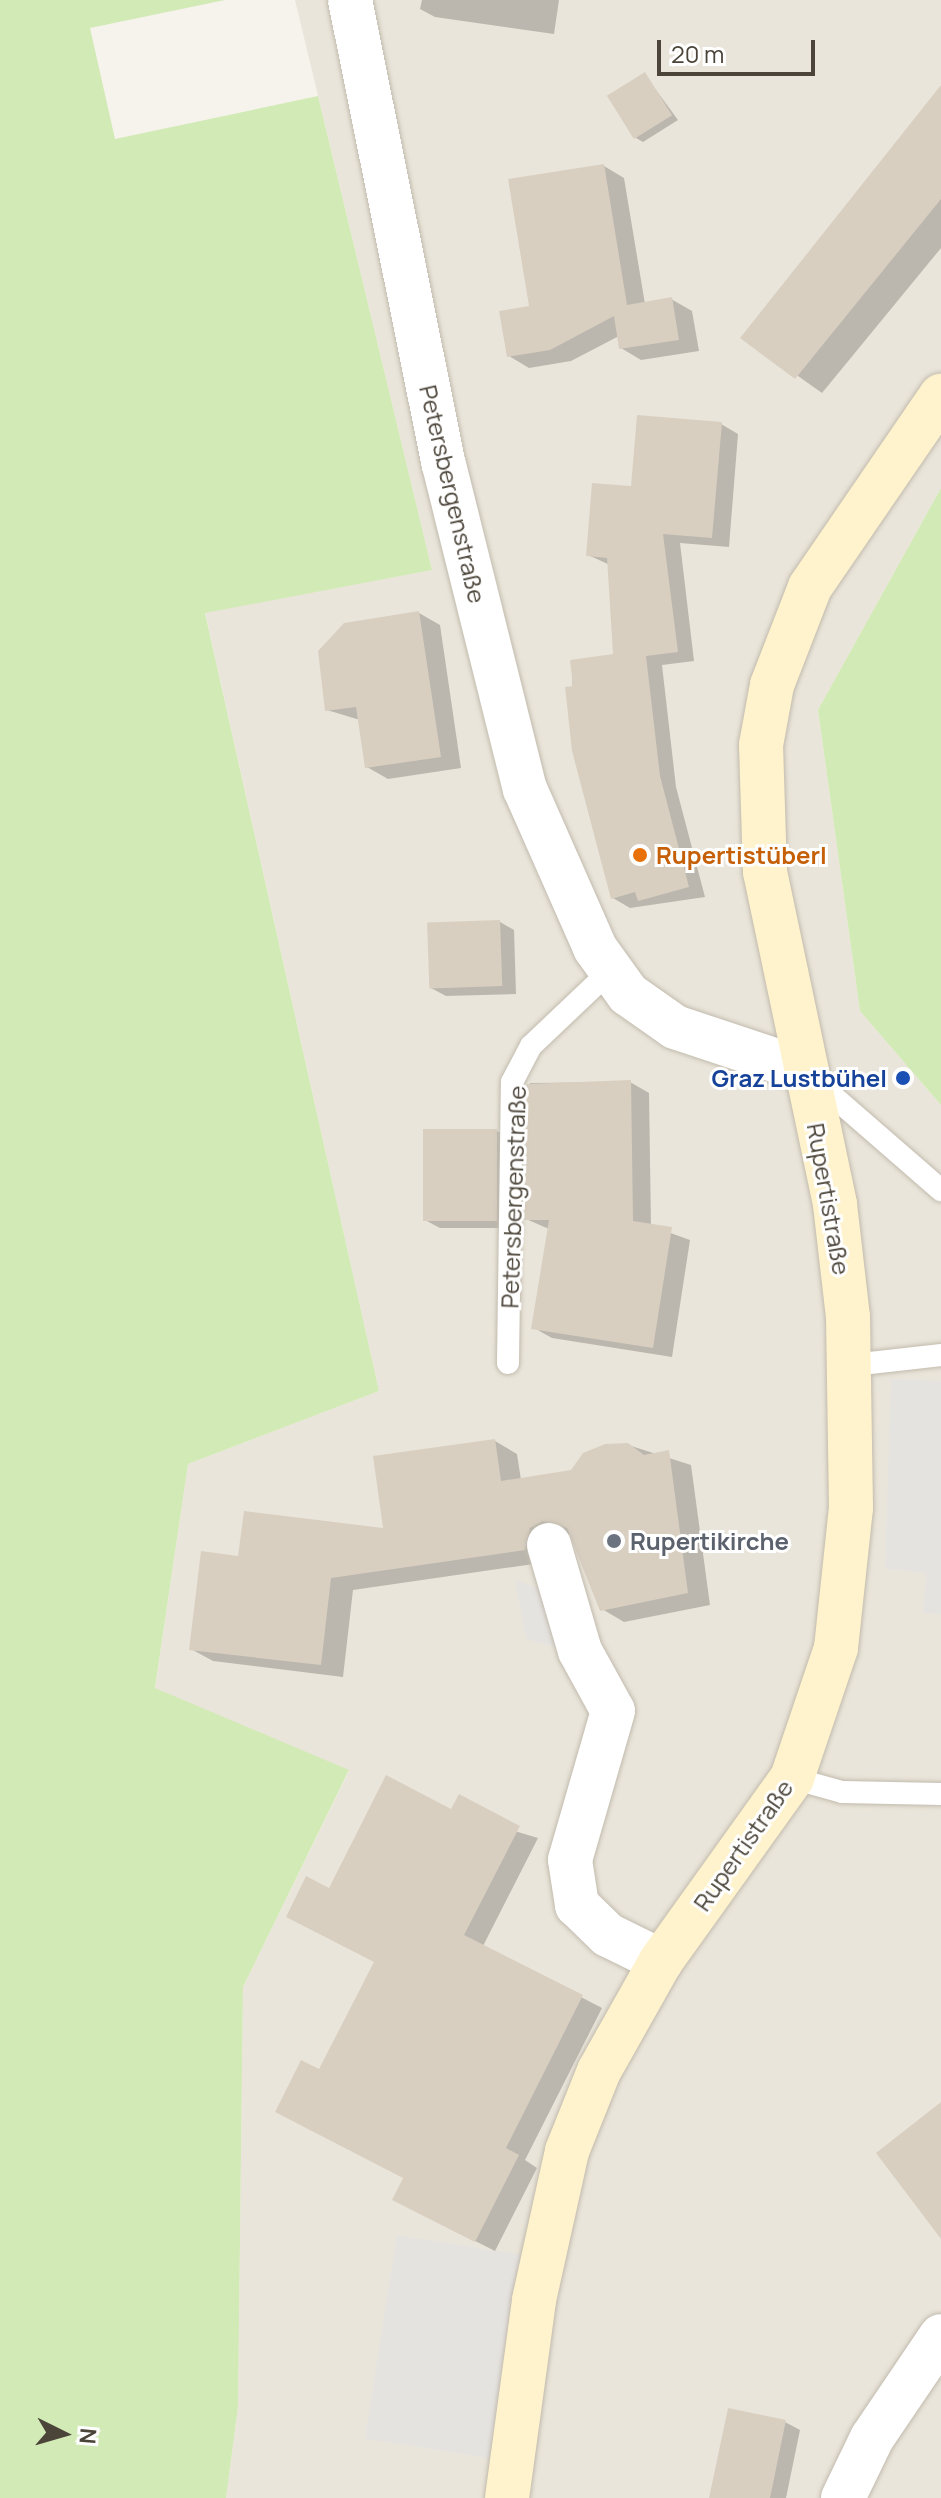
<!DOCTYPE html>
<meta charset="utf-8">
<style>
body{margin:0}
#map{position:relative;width:941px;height:2498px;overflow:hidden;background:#f6f3ec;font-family:Manrope,sans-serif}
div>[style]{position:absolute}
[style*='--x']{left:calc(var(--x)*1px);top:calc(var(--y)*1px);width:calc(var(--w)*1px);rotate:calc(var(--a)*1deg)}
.residential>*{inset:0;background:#eae5da}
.green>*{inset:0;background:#d2eab5}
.parking>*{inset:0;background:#e5e3e0;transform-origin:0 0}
.shadow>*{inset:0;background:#0003}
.building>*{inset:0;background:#d8cfc1;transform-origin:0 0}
.roads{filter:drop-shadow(0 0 2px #c2bbae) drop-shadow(0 0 2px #c2bbae)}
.service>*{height:22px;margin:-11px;padding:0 11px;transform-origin:11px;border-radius:11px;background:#fff}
.minor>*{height:44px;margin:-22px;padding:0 22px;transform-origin:22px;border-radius:22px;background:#fff}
.secondary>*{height:44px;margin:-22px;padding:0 22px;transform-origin:22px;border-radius:22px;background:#fff3cd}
.dots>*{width:22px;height:22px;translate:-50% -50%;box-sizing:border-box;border:4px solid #fff;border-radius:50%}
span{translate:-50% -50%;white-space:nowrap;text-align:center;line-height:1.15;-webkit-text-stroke:6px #fff;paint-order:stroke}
.street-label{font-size:24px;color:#4b4439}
.food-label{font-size:24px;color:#c56008;font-weight:700}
.left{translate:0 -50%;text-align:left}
.transit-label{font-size:24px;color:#164399;font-weight:700}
.right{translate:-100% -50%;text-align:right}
.worship-label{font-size:24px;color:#5b616d;font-weight:700}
.north{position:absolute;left:24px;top:2394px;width:80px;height:80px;-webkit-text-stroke:6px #fff;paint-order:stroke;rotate:95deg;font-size:22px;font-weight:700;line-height:32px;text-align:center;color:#4b4439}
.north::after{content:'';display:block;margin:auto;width:28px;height:36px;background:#4b4439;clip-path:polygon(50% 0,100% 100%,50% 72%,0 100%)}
.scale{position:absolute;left:657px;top:40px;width:158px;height:36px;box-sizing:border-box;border:4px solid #4b4439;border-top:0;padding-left:10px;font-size:24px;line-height:28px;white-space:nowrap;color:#4b4439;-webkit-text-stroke:6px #fff;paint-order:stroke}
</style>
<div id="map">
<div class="residential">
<div style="clip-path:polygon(295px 0,941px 0,941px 488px,818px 710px,860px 1011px,941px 1105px,941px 2498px,226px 2498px,238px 2407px,243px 1987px,349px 1771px,155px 1689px,188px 1464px,379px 1391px,205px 612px,432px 570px)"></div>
</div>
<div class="green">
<div style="clip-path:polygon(0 0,225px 0,90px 28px,115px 139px,318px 96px,432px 570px,205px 613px,379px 1391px,188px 1464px,155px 1688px,349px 1770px,243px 1987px,238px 2407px,226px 2498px,0 2498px)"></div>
<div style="clip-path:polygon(941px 488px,941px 1105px,860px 1011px,818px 710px)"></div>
</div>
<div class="parking">
<div style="clip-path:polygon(891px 1379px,941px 1381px,941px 1614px,923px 1613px,926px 1573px,885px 1569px)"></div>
<div style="clip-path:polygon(515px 1580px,548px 1591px,558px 1648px,526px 1639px)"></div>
<div style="left:397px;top:2235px;width:127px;height:206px;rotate:9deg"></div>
</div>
<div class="shadow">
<div style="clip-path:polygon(422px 0,559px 0,554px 34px,435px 17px,420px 9px)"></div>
<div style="clip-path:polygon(645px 75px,678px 120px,643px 142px,636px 138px)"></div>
<div style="clip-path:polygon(941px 93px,941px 248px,822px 393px,743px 337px)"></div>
<div style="clip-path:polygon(604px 166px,624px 178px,645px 304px,671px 299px,692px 311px,699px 351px,641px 360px,621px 348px,619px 336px,571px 361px,529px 368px,509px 356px)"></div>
<div style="clip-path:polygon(721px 424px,738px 434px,729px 547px,680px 543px,694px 661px,662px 665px,676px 787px,705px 897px,630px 908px,613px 898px,574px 751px,572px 661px,615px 656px,610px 565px,588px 555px,632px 488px)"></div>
<div style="clip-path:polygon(419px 613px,440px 625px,461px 768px,388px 779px,367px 767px,360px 720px,327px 710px)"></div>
<div style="clip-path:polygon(500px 922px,514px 930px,516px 994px,446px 996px,431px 988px)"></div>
<div style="clip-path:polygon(630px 1082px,649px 1093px,651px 1226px,690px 1240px,672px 1357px,552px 1338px,534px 1328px,549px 1229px,526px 1219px,530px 1083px)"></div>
<div style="clip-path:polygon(497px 1131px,512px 1139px,510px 1228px,440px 1228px,425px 1220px)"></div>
<div style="clip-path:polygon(495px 1441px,517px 1454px,521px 1480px,572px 1471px,628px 1445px,691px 1465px,710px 1605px,624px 1622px,602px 1609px,572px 1534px,554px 1539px,547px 1562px,353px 1590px,343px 1677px,213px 1661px,191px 1649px,240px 1558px,386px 1530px)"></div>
<div style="clip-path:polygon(452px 1812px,538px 1838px,483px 1946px,602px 2008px,525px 2160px,537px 2168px,495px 2251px,414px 2210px,406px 2178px,320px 2072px,376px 1962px,330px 1891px)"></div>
<div style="clip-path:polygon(785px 2422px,800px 2430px,786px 2498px,711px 2498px)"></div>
</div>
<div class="building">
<div style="left:645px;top:72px;width:51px;height:45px;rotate:58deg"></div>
<div style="clip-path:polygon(941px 85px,941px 199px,795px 379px,740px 338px)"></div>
<div style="clip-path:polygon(604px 164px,627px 305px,672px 297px,679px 340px,619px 349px,614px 316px,550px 350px,507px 357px,499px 311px,529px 306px,508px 179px)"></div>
<div style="clip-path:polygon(637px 415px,722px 422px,712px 538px,663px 534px,678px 652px,646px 656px,660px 776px,689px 887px,638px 901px,635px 892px,611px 899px,572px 751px,565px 687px,573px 686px,570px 660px,613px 654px,607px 558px,586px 556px,592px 483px,631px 486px)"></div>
<div style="clip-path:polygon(419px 611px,441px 757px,365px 768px,356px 707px,325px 711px,318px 651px,344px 623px)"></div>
<div style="left:500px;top:920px;width:66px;height:73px;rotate:88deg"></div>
<div style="clip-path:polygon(631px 1080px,633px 1221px,672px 1227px,653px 1348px,531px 1329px,549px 1220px,524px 1220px,527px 1084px)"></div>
<div style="left:423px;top:1129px;width:74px;height:92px"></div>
<div style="clip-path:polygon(495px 1439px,501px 1481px,571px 1470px,583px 1453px,605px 1444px,628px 1443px,644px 1455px,669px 1450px,688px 1593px,600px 1611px,567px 1528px,543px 1521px,530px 1528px,525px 1550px,331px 1578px,321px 1665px,189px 1650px,201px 1551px,238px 1556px,244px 1511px,383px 1528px,373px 1456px)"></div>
<div style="clip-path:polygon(386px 1775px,451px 1809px,459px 1794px,520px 1826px,464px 1935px,583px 1995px,506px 2148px,519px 2155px,475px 2242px,392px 2200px,403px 2178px,275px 2112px,301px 2060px,319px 2069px,374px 1962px,286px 1917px,306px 1876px,329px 1888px)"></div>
<div style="clip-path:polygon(941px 2102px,941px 2239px,876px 2153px)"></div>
<div style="clip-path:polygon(728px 2408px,786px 2420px,770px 2498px,709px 2498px)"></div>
</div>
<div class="roads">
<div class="service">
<div style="--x:812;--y:1078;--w:171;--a:41"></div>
<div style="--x:508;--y:1363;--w:281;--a:-89.2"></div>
<div style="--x:512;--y:1082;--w:41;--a:-62.2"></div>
<div style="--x:531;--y:1046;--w:108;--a:-43.5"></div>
<div style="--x:852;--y:1365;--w:90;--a:-6.4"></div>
<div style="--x:792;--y:1778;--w:52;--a:15.6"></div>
<div style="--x:842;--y:1792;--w:99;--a:1.2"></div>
</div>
<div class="minor">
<div style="--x:350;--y:0;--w:474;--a:78.6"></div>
<div style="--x:444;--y:465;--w:334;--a:76"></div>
<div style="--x:525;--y:789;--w:174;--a:66.2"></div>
<div style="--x:595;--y:948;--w:57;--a:54.3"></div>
<div style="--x:628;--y:994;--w:57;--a:35.1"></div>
<div style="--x:675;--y:1027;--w:136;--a:18.4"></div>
<div style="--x:549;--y:1545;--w:110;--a:73.7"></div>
<div style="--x:580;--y:1651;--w:68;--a:61.2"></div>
<div style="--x:613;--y:1711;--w:155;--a:106.1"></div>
<div style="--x:570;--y:1860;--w:46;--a:81.2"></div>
<div style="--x:577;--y:1905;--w:43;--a:44.1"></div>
<div style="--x:608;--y:1935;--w:59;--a:26.1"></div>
<div style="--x:843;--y:2498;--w:67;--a:-64.2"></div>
<div style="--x:872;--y:2438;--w:123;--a:-55.9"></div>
</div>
<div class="secondary">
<div style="--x:507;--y:2498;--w:200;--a:-82.2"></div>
<div style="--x:534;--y:2300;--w:153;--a:-77.5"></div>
<div style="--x:567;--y:2151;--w:86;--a:-68.2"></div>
<div style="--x:599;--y:2071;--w:126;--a:-60.6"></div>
<div style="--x:661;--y:1961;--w:225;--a:-54.4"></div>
<div style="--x:792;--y:1778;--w:137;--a:-71.3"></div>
<div style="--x:836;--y:1648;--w:141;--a:-83.9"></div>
<div style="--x:851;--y:1508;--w:191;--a:-90.9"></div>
<div style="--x:848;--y:1317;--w:114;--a:-96.6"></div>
<div style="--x:835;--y:1204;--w:339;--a:-101.9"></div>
<div style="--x:765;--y:872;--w:127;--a:-91.8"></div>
<div style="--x:761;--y:745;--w:61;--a:-79.6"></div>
<div style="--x:772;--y:685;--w:105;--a:-68.8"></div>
<div style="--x:810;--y:587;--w:232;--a:-55.6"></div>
</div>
</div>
<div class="dots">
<div style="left:640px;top:855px;background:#e8710a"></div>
<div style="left:903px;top:1078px;background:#1a4fb4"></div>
<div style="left:614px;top:1541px;background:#6b7280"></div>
</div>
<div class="street-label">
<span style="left:453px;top:494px;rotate:77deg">Petersbergenstraße</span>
<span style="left:513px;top:1197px;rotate:-88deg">Petersbergenstraße</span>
<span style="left:829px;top:1199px;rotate:80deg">Rupertistraße</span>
<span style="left:743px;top:1845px;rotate:-55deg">Rupertistraße</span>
</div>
<div class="food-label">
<span class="left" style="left:656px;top:855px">Rupertistüberl</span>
</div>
<div class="transit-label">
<span class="right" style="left:887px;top:1078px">Graz Lustbühel</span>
</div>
<div class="worship-label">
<span class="left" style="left:630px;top:1541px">Rupertikirche</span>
</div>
<div class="north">N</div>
<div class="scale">20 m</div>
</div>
